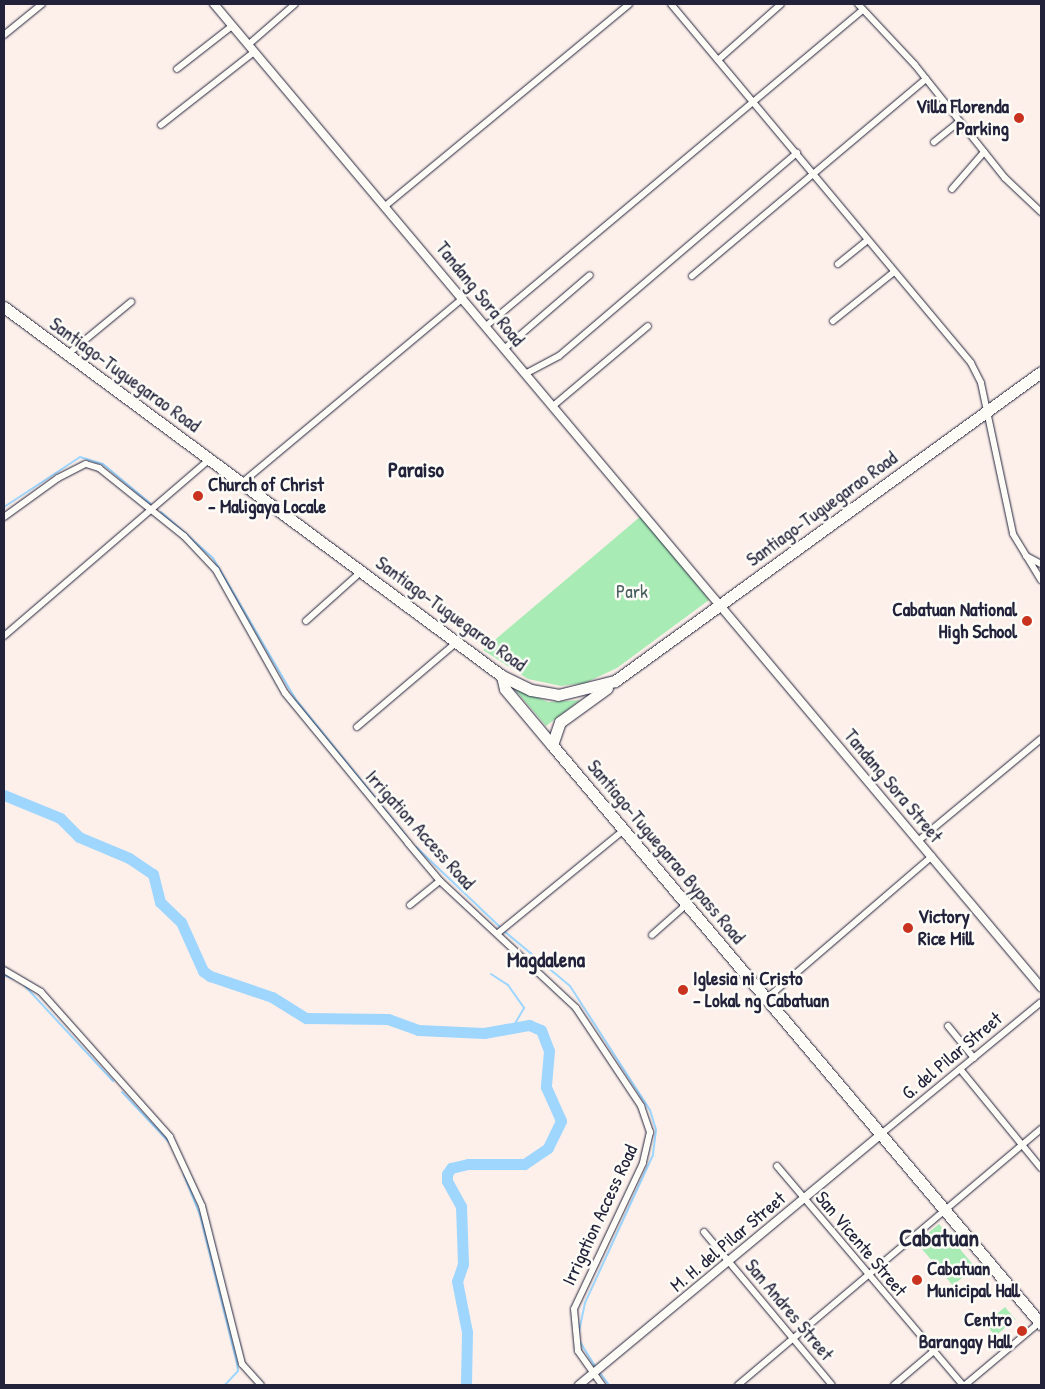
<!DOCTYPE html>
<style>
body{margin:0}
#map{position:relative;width:1045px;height:1389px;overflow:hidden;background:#fdf0eb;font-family:"Patrick Hand",sans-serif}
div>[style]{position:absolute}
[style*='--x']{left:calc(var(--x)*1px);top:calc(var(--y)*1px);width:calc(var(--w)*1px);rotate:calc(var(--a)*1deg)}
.green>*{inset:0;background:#a8ebb5;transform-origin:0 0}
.stream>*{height:2px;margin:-1px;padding:0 1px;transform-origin:1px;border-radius:1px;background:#9ed6fe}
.river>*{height:11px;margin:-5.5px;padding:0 5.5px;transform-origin:5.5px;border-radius:5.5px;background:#9ed6fe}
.roads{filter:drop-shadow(0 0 1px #22223b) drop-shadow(0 0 1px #22223b)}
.minor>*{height:6px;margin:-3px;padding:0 3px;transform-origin:3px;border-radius:3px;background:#fdfcf7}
.tertiary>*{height:8px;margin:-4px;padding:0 4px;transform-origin:4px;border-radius:4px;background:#fdfcf7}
.trunk>*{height:11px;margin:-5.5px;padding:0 5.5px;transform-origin:5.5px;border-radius:5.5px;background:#fdfcf7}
.dots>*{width:14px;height:14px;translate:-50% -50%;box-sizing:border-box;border:2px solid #fdfcf7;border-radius:50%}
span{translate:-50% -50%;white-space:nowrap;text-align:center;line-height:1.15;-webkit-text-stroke:5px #fdfcf7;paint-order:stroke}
.poi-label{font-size:19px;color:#22223b;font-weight:700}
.right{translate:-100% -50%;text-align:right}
.left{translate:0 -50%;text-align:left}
.street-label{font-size:19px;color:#22223b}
.park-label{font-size:19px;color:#4a5e60}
.quarter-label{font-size:21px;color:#22223b;font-weight:700}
.district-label{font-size:24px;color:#22223b;font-weight:700}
.frame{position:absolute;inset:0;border:5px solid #22223b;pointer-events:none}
</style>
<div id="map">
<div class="green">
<div style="clip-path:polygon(641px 516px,709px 600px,617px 668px,585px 683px,561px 686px,528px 679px,483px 650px)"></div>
<div style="clip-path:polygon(511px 685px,548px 702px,580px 700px,546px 726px)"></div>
<div style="left:939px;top:1224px;width:56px;height:29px;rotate:50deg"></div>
<div style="left:1005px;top:1307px;width:16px;height:26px;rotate:50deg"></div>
</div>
<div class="stream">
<div style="--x:4;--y:507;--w:91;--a:-33.3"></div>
<div style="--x:80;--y:457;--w:24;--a:17"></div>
<div style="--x:103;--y:464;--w:62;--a:39.8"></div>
<div style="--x:161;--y:512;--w:69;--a:41.5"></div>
<div style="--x:213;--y:558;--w:164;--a:59.7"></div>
<div style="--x:296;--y:700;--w:175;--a:51"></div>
<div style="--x:416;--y:847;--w:116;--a:43.6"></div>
<div style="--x:504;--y:931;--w:86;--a:39.8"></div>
<div style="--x:570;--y:986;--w:148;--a:57.2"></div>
<div style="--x:650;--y:1110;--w:21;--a:73"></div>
<div style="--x:656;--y:1130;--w:25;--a:97"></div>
<div style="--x:653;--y:1155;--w:163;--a:114.7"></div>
<div style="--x:585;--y:1303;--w:30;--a:102"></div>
<div style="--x:491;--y:974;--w:20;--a:33"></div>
<div style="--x:508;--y:985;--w:28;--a:55"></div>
<div style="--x:524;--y:1008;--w:22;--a:120"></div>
<div style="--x:4;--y:975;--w:11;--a:22"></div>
<div style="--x:24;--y:985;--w:131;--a:47.2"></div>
<div style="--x:122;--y:1092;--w:69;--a:46.8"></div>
<div style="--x:184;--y:1175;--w:43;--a:68.2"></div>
<div style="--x:200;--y:1215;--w:153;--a:76"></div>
<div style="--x:237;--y:1363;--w:8;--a:83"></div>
<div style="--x:238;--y:1371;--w:19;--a:133"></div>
<div style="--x:580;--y:1342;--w:28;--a:58"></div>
<div style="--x:601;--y:1374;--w:14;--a:54"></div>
</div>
<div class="river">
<div style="--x:4;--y:795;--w:61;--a:22.3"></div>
<div style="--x:60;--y:818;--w:27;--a:45"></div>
<div style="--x:79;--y:837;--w:54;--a:22.8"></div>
<div style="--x:129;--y:858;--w:29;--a:34"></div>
<div style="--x:153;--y:874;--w:29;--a:76"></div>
<div style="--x:160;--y:902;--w:29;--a:44"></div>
<div style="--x:181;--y:922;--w:54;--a:65.8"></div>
<div style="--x:203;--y:971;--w:9;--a:36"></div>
<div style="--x:210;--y:976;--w:65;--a:18.7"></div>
<div style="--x:272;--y:997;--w:40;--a:32"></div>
<div style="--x:306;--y:1018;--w:82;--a:0.7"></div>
<div style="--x:388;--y:1019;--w:32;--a:20"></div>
<div style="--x:418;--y:1030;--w:66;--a:2.6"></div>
<div style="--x:484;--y:1033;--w:46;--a:-10.1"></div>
<div style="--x:529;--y:1025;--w:13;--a:23"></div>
<div style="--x:541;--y:1030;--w:22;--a:69"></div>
<div style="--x:549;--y:1051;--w:36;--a:95"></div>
<div style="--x:546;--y:1087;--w:37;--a:66"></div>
<div style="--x:561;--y:1121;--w:30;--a:116"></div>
<div style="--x:548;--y:1148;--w:29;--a:146"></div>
<div style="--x:524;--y:1164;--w:56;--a:180"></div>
<div style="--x:468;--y:1164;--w:17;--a:167"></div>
<div style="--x:451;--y:1168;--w:7;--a:124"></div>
<div style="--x:447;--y:1174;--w:7;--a:90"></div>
<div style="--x:447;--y:1181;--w:29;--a:61"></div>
<div style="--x:461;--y:1206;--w:58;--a:88"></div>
<div style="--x:463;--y:1264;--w:18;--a:109"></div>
<div style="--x:457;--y:1281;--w:52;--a:78.9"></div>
<div style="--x:467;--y:1332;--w:53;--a:91.1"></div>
</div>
<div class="roads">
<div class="minor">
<div style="--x:671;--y:4;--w:468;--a:50.1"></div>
<div style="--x:971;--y:363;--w:22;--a:63"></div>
<div style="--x:981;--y:383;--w:154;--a:78"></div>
<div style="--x:1013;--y:534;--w:54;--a:58.7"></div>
<div style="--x:858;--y:4;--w:83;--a:46.9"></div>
<div style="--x:915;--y:65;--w:144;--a:51.5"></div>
<div style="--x:1005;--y:178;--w:50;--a:43.4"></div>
<div style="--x:4;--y:35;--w:49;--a:-39.2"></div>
<div style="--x:248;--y:45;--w:62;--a:-41.1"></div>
<div style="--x:718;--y:60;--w:84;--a:-41.6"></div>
<div style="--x:177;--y:69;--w:70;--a:-38"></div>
<div style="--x:161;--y:125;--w:118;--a:-38.1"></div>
<div style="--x:934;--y:142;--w:33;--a:-39"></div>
<div style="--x:952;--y:189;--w:49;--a:-49.1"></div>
<div style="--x:384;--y:207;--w:318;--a:-39.6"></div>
<div style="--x:838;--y:264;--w:38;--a:-39"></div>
<div style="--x:692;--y:276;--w:306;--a:-40.1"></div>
<div style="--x:833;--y:321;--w:78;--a:-38.8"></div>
<div style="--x:486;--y:326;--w:492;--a:-40"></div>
<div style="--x:504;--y:349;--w:113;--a:-40.7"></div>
<div style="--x:68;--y:354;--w:82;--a:-39.5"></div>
<div style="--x:525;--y:374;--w:38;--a:-28"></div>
<div style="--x:559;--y:356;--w:313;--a:-40.5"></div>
<div style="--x:553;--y:406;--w:124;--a:-40.1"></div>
<div style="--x:243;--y:482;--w:287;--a:-39.9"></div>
<div style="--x:4;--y:517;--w:67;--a:-35.8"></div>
<div style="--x:58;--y:478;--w:31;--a:-27"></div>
<div style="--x:86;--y:464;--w:14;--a:17"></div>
<div style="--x:99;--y:468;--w:109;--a:38.7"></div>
<div style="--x:184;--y:536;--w:47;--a:46.7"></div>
<div style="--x:216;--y:570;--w:141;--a:60.7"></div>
<div style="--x:285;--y:693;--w:194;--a:50.6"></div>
<div style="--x:408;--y:843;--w:50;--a:49.9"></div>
<div style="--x:440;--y:881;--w:186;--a:43"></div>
<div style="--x:576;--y:1008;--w:118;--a:56.4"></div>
<div style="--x:641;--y:1106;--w:28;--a:71"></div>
<div style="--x:650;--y:1132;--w:32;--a:103"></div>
<div style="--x:643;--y:1163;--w:161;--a:115.3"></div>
<div style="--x:574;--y:1309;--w:42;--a:84.6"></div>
<div style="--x:578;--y:1351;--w:42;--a:54.8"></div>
<div style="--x:1026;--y:556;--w:17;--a:28"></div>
<div style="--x:306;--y:621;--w:75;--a:-41.8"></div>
<div style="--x:4;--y:636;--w:272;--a:-40.7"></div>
<div style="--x:357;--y:727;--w:131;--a:-40.4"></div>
<div style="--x:918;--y:841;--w:160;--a:-39.7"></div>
<div style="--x:410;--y:905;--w:38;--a:-39"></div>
<div style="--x:498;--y:933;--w:163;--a:-39.3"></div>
<div style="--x:652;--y:935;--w:47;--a:-41.5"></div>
<div style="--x:4;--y:970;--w:43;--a:30.7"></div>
<div style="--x:41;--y:992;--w:194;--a:48.3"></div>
<div style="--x:170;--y:1137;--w:76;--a:65.1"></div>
<div style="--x:202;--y:1206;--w:163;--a:75.8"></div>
<div style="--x:242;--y:1364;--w:28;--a:48"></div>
<div style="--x:766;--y:999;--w:219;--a:-40.7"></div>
<div style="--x:948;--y:1026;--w:41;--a:50.9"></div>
<div style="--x:960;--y:1069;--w:128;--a:50.7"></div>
<div style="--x:881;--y:1134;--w:207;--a:-39.5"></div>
<div style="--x:777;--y:1166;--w:287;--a:49.7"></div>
<div style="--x:704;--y:1232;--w:199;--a:50.1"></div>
<div style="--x:738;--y:1385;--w:397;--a:-40.2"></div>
<div style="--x:894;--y:1385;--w:52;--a:-40.4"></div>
<div style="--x:965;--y:1385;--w:98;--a:-40"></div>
</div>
<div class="tertiary">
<div style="--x:214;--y:4;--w:1285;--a:49.93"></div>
<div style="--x:579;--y:1385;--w:393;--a:-39.7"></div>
</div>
<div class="trunk">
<div style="--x:4;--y:307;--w:620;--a:36.54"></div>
<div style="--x:502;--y:676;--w:32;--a:26"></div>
<div style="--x:531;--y:690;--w:27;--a:10"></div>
<div style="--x:558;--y:695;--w:59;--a:-13.8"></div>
<div style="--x:615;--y:681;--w:526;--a:-35.96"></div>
<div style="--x:502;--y:676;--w:13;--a:77"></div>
<div style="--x:505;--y:689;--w:73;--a:50"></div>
<div style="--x:552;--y:745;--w:758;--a:49.82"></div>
<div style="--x:552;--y:745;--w:24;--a:-71"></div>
<div style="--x:560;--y:722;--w:58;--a:-35.9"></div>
</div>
</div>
<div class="dots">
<div style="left:1019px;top:118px;background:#c8321e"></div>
<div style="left:198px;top:496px;background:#c8321e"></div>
<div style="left:1027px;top:621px;background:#c8321e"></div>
<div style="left:908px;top:928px;background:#c8321e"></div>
<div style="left:683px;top:990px;background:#c8321e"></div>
<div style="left:917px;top:1280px;background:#c8321e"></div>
<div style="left:1022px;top:1331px;background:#c8321e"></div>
</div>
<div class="poi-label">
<span class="right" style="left:1009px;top:118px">Villa Florenda<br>Parking</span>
<span class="left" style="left:208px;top:496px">Church of Christ<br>- Maligaya Locale</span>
<span class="right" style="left:1017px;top:621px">Cabatuan National<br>High School</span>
<span class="left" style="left:918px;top:928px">Victory<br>Rice Mill</span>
<span class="left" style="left:693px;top:990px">Iglesia ni Cristo<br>- Lokal ng Cabatuan</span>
<span class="left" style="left:927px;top:1280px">Cabatuan<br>Municipal Hall</span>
<span class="right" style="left:1012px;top:1331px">Centro<br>Barangay Hall</span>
</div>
<div class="street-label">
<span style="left:480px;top:294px;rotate:51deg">Tandang Sora Road</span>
<span style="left:125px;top:375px;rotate:36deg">Santiago-Tuguegarao Road</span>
<span style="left:822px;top:509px;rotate:-36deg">Santiago-Tuguegarao Road</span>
<span style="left:451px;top:614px;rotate:36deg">Santiago-Tuguegarao Road</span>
<span style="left:893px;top:786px;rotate:50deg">Tandang Sora Street</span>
<span style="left:420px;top:830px;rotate:48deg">Irrigation Access Road</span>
<span style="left:666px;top:852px;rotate:50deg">Santiago-Tuguegarao Bypass Road</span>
<span style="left:952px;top:1056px;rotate:-40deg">G. del Pilar Street</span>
<span style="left:600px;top:1215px;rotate:-65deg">Irrigation Access Road</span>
<span style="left:728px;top:1242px;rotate:-40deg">M. H. del Pilar Street</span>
<span style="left:861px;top:1244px;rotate:50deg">San Vicente Street</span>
<span style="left:789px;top:1310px;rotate:50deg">San Andres Street</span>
</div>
<div class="park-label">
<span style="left:632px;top:592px">Park</span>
</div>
<div class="quarter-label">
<span style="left:416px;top:470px">Paraiso</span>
<span style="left:546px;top:960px">Magdalena</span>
</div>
<div class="district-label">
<span style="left:939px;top:1238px">Cabatuan</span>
</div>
<div class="frame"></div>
</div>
